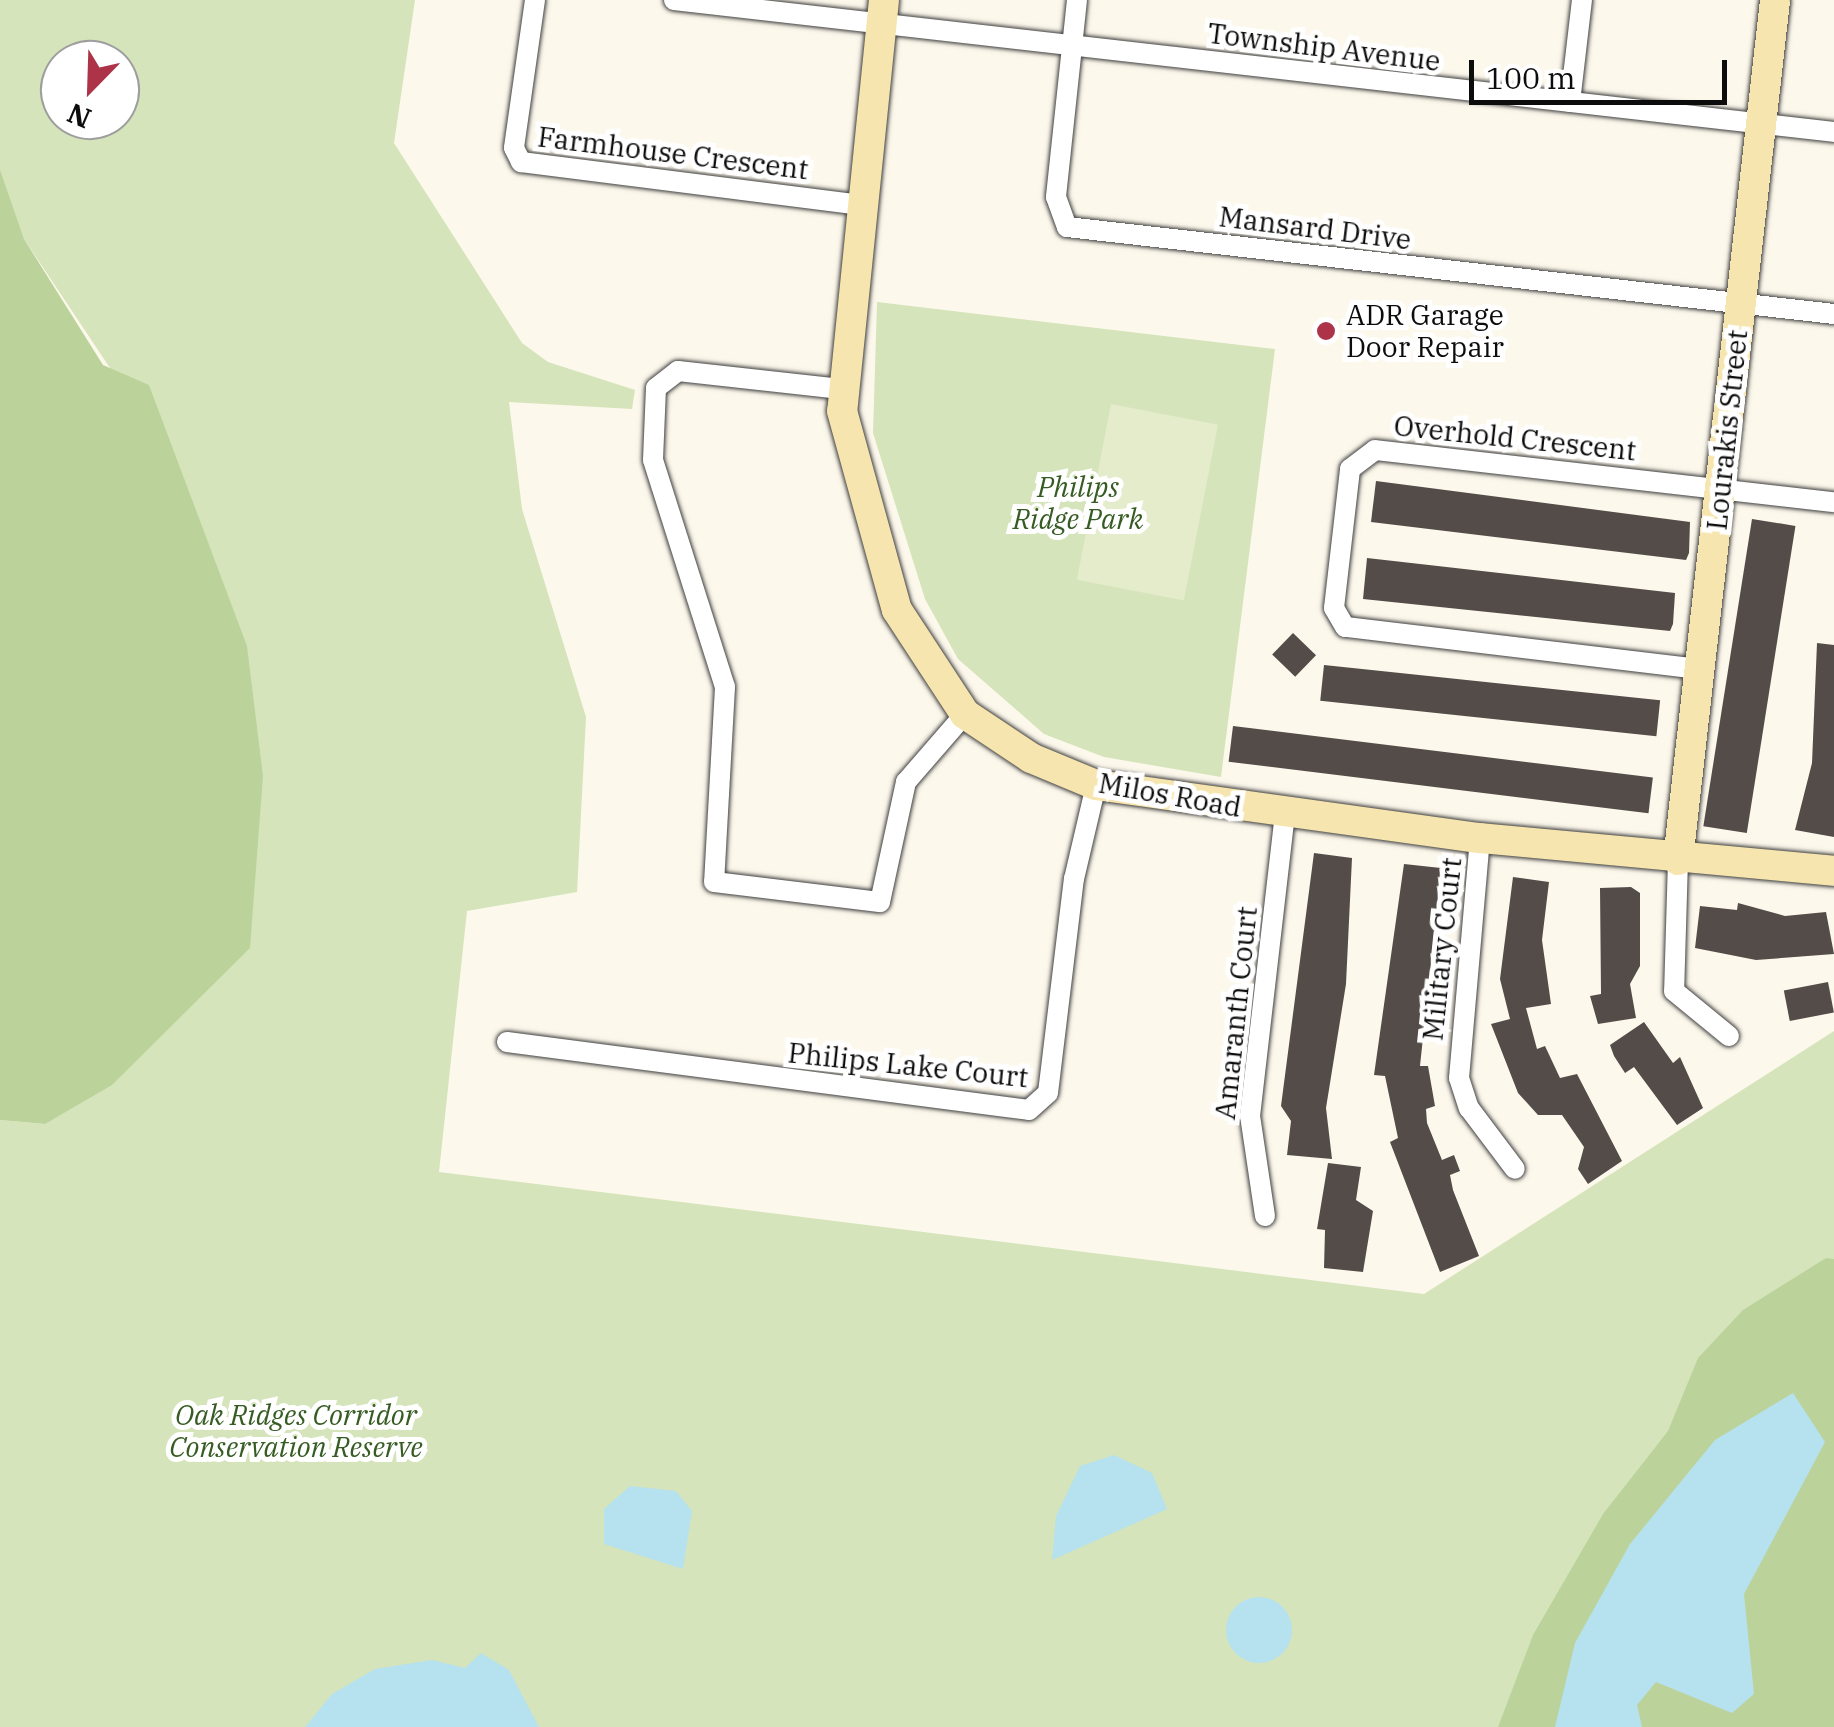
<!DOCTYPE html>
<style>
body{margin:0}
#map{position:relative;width:1834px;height:1727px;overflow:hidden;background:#fdf8ec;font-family:"IBM Plex Serif",serif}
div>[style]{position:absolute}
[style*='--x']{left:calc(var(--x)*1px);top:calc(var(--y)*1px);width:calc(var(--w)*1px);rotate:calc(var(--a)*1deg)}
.green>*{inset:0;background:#d5e4ba}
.forest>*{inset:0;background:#bbd39b}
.pitch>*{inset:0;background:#e4eccb;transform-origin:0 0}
.water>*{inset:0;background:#b6e1ef}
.round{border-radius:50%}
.building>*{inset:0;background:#534c49;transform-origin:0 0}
.roads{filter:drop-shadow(0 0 2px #3f3f3f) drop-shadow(0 0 2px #3f3f3f)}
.street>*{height:20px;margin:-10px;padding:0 10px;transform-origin:10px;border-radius:10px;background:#fff}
.secondary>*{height:30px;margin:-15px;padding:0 15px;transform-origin:15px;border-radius:15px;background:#f6e5ae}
.dots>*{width:28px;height:28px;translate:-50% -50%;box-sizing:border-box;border:5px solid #fff;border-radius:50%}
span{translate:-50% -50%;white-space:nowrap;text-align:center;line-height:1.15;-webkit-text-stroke:10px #fff;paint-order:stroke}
.street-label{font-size:28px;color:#0c0c0c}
.poi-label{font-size:28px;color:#0c0c0c}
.left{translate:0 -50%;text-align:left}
.park-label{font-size:28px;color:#365c23;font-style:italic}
.north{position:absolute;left:40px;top:40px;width:100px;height:100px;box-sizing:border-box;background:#fff;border:2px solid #9e9e9e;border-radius:50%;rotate:203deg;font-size:28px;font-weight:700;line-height:40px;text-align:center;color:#0c0c0c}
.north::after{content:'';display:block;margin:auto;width:35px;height:45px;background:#ac3348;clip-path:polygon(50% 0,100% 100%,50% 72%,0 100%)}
.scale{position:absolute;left:1469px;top:60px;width:258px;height:45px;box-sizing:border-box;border:5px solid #0c0c0c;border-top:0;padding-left:12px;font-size:30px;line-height:35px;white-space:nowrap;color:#0c0c0c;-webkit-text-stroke:8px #fff;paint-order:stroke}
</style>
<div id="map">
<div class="green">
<div style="clip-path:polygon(evenodd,0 0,415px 0,394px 143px,522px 343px,548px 362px,635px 390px,632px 409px,509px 402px,522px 509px,586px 717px,577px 892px,467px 911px,439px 1172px,1424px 1294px,1834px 1031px,1834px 1727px,0 1727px,0 1120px,45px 1124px,110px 368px,24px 239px,0 179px,0 0,60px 60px,120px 60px,120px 120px,60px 120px,60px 60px)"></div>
<div style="clip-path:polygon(877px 302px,1275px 349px,1221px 777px,1104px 757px,1044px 734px,958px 659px,925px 599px,873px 433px)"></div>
</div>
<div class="forest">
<div style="clip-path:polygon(0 170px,24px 239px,103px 365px,149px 385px,247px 646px,263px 776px,250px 948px,112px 1085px,45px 1124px,0 1120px)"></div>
<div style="clip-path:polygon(1826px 1258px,1834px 1259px,1834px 1727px,1498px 1727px,1533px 1635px,1603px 1514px,1668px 1431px,1698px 1358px,1743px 1310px)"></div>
</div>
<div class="pitch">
<div style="left:1111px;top:404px;width:109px;height:179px;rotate:11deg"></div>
</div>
<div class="water">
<div style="clip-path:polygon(1793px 1393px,1825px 1442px,1744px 1594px,1754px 1694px,1732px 1713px,1656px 1682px,1637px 1705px,1642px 1727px,1555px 1727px,1575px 1643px,1630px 1544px,1715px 1440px)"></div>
<div style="clip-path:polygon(1114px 1455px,1152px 1473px,1167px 1509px,1052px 1560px,1056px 1516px,1080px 1466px)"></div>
<div style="clip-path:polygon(630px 1486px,676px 1491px,692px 1511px,683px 1569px,604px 1544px,604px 1509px)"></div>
<div class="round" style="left:1226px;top:1597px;width:66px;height:66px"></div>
<div style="clip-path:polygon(481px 1653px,509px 1670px,539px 1727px,305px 1727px,332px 1694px,375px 1669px,432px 1660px,465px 1668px)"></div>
</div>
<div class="building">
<div style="clip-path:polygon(1376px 481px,1690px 522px,1689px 553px,1686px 560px,1371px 522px)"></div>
<div style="left:1752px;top:519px;width:44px;height:311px;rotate:9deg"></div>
<div style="clip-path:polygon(1367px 558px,1675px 593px,1673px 624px,1670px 631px,1363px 599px)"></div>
<div style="left:1293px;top:633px;width:32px;height:30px;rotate:44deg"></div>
<div style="clip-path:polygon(1817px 643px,1834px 645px,1834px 837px,1795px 830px,1812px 763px)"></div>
<div style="left:1324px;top:665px;width:338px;height:36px;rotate:6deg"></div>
<div style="left:1233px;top:726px;width:423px;height:36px;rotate:7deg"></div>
<div style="clip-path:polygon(1314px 853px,1352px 858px,1346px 984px,1326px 1108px,1332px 1159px,1287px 1155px,1291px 1121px,1281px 1106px)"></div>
<div style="clip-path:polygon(1404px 864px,1441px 868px,1420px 1066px,1428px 1066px,1435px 1106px,1426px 1109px,1427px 1123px,1442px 1160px,1454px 1155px,1460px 1171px,1450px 1175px,1453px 1190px,1479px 1256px,1440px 1272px,1390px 1142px,1398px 1138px,1385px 1076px,1374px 1075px)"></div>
<div style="clip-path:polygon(1513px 877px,1549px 882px,1542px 940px,1551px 1004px,1526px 1008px,1537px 1049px,1545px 1046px,1560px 1078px,1577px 1074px,1622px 1161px,1588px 1184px,1578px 1169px,1584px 1147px,1562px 1115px,1538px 1115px,1518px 1093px,1491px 1024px,1510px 1019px,1500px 979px)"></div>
<div style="clip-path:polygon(1631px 887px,1640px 893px,1640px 966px,1630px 984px,1636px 1018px,1598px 1024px,1590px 996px,1601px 994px,1600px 888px)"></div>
<div style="clip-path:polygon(1738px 903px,1785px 916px,1826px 912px,1834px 954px,1756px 960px,1695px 948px,1700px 906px,1737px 910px)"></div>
<div style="left:1828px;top:982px;width:31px;height:45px;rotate:79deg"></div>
<div style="clip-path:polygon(1644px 1022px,1673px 1063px,1680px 1057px,1703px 1108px,1677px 1125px,1634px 1067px,1625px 1073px,1614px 1056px,1610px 1045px)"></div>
<div style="clip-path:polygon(1328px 1163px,1361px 1167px,1356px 1200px,1373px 1211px,1363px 1272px,1324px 1268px,1325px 1230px,1317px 1229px)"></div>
</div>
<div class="roads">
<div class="street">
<div style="--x:535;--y:0;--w:149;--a:98.1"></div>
<div style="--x:514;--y:148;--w:16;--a:63"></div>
<div style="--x:521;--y:162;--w:343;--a:7.2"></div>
<div style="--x:674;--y:0;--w:1167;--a:6.49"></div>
<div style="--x:1077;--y:0;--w:198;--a:96.1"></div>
<div style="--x:1056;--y:197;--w:32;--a:70"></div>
<div style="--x:1067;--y:227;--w:772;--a:6.47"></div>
<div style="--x:1570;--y:102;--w:103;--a:-83.3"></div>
<div style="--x:841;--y:389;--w:164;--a:-173.7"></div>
<div style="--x:678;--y:371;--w:28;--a:142"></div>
<div style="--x:656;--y:388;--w:72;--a:92.4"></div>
<div style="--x:653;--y:460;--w:238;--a:72.4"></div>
<div style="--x:725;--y:687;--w:195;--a:93.2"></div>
<div style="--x:714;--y:882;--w:167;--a:6.9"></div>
<div style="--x:880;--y:902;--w:123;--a:-77.8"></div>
<div style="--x:906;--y:782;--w:90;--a:-49.1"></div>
<div style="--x:1699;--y:669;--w:356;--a:-173.2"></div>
<div style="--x:1345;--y:627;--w:22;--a:-120"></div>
<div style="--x:1334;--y:608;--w:140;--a:-83.4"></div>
<div style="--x:1350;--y:469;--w:31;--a:-37"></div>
<div style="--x:1375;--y:450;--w:462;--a:6.5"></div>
<div style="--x:1480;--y:838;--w:241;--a:95"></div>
<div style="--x:1459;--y:1078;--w:32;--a:72"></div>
<div style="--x:1469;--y:1108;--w:76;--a:53"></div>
<div style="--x:1678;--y:860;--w:131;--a:91.7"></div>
<div style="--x:1674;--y:991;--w:71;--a:39.3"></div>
<div style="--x:507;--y:1042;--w:526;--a:7.42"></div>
<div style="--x:1029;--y:1110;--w:25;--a:-42"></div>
<div style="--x:1048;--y:1093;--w:216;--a:-83.1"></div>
<div style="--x:1074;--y:879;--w:97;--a:-76.8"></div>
<div style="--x:1265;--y:1216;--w:101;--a:-98.5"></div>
<div style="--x:1250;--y:1116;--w:303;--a:-83.4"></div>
</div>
<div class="secondary">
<div style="--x:884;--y:0;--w:413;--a:95.8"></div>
<div style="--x:842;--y:411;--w:206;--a:74.6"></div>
<div style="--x:897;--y:610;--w:124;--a:56.8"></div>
<div style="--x:965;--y:714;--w:79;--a:33.7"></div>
<div style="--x:1031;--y:758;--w:70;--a:22.6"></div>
<div style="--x:1096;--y:785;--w:388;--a:7.9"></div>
<div style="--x:1480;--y:838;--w:356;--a:5.3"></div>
<div style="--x:1678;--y:860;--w:865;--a:-83.56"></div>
</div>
</div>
<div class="dots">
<div style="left:1326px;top:331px;background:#ac3348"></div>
</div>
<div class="street-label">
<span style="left:1324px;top:47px;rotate:7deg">Township Avenue</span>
<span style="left:673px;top:153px;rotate:7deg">Farmhouse Crescent</span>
<span style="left:1315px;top:228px;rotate:7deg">Mansard Drive</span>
<span style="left:1727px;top:430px;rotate:-84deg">Lourakis Street</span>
<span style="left:1515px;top:438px;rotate:6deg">Overhold Crescent</span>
<span style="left:1170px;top:795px;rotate:10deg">Milos Road</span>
<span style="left:1442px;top:949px;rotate:-84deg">Military Court</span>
<span style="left:1236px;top:1013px;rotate:-84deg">Amaranth Court</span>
<span style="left:908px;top:1065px;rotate:6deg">Philips Lake Court</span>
</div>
<div class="poi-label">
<span class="left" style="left:1346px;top:331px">ADR Garage<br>Door Repair</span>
</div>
<div class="park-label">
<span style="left:1078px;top:503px">Philips<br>Ridge Park</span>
<span style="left:296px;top:1431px">Oak Ridges Corridor<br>Conservation Reserve</span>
</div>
<div class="north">N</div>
<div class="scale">100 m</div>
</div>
